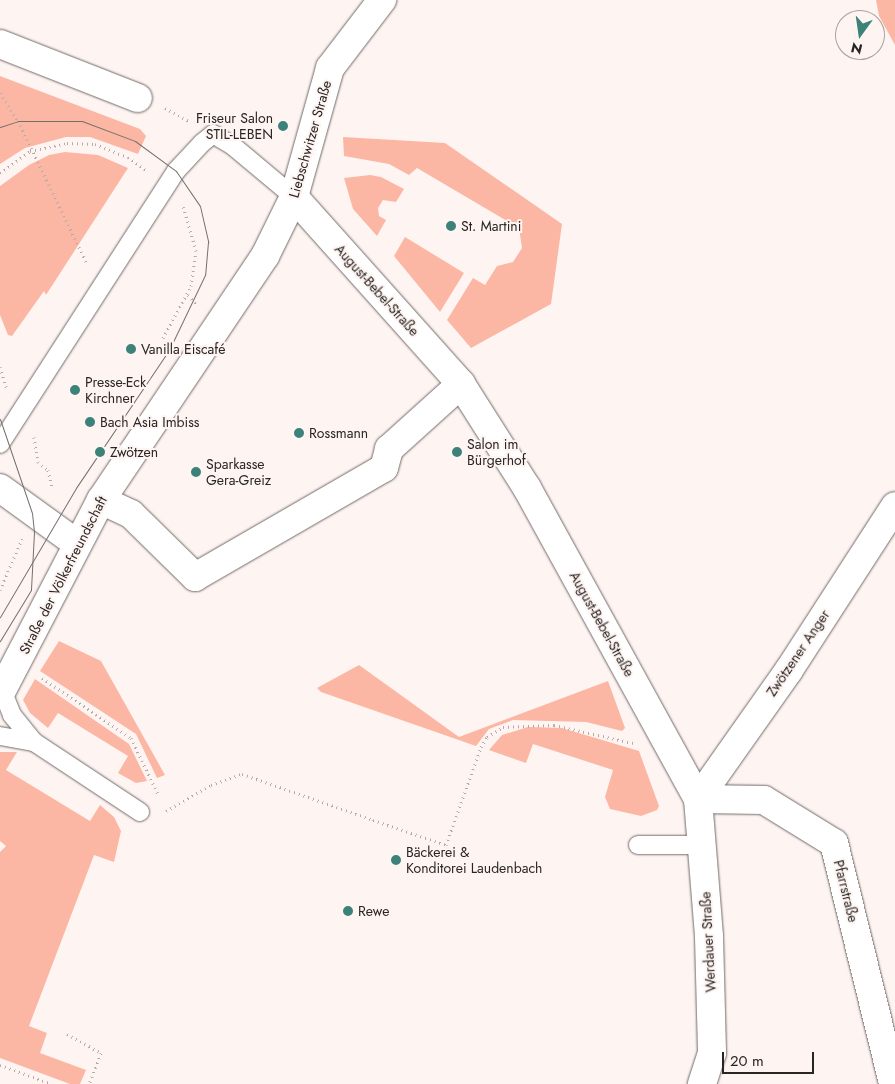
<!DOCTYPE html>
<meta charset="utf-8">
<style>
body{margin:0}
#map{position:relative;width:895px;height:1084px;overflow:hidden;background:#fef5f2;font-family:Jost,sans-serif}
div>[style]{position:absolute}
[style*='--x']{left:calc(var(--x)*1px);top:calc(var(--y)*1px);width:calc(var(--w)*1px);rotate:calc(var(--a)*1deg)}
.green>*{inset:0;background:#fcb7a4}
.path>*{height:3px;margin-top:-1.5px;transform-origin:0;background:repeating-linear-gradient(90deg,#b2aba9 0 1px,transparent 0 5px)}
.roads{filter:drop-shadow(0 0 1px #726a68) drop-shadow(0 0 1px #726a68)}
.service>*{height:18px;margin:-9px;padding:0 9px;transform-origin:9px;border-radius:9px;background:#fff}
.minor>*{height:28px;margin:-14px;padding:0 14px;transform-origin:14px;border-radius:14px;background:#fff}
.secondary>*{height:28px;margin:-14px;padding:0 14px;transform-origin:14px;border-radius:14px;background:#fff}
.tram>*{height:1px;margin:-0.5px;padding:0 0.5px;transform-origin:0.5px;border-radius:0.5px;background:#75706e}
.dots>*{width:14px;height:14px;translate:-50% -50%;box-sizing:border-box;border:2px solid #fef5f2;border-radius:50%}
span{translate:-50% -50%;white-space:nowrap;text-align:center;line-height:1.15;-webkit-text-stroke:4px #fef5f2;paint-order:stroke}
.poi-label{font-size:14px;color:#282524}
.right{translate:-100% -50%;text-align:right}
.left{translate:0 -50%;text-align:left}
.street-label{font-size:14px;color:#282524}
.north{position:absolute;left:835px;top:10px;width:50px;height:50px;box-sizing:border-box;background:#fef5f2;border:1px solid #a8a2a0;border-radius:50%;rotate:194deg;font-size:14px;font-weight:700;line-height:20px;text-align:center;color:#282524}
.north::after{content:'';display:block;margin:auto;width:18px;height:22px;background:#3c8279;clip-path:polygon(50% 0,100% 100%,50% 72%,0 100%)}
.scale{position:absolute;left:722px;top:1052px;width:92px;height:22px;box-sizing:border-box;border:2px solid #282524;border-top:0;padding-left:6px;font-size:15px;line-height:18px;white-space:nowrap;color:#282524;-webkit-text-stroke:4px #fef5f2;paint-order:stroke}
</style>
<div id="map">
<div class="green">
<div style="clip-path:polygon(876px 0,895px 0,895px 45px,879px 16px)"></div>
<div style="clip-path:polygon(0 76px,140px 129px,146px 136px,138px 154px,90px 137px,66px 137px,25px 148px,0 164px)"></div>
<div style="clip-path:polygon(343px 137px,445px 143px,562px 224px,551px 304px,471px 348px,447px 320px,473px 278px,485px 285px,497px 266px,513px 262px,522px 248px,519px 228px,417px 168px,409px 175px,389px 164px,344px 156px)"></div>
<div style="clip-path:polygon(65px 152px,98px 155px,128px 168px,46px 295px,44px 291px,12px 336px,8px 335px,0 315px,0 186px,29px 165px,49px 155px)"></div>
<div style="clip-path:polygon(370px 175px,381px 177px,404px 189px,396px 202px,383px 200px,378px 208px,379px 216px,386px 220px,377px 236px,353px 209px,344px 178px)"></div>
<div style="clip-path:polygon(405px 237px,464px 273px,440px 312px,394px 256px)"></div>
<div style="clip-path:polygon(59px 641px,101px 661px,165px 775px,157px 778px,136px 734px,40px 671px)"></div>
<div style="clip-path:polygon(359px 665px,459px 737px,608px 681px,625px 728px,622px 731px,586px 722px,513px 720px,489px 729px,476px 746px,321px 692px,317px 688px)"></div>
<div style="clip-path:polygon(35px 679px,129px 744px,147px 781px,136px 783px,118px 773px,128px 756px,58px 713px,48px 728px,30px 713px,23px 700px)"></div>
<div style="clip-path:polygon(528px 727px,562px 728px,639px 751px,659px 806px,657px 810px,641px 816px,610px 809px,605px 797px,613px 770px,533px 744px,526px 763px,489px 750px,502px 735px)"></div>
<div style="clip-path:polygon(0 752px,17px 752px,6px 770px,90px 821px,100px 805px,114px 817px,121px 831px,114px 862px,94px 855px,29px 1026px,47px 1033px,40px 1053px,86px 1070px,80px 1084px,70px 1084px,0 1058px,0 852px,6px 846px,0 841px)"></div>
</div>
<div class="path">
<div style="--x:0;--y:93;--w:33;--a:57"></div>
<div style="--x:18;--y:121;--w:159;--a:64.2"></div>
<div style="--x:165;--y:108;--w:29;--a:29"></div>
<div style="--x:0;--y:173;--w:37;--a:-36"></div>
<div style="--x:30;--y:151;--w:38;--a:-12"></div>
<div style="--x:67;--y:143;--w:28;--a:2"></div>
<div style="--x:95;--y:144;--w:35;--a:22"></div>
<div style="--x:128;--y:157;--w:24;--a:36"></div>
<div style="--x:188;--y:295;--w:13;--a:48"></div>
<div style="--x:163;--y:338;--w:59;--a:-61.7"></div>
<div style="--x:191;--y:286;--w:35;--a:-82"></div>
<div style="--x:196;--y:251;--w:47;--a:-106.1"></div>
<div style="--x:0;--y:367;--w:21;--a:73"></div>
<div style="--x:34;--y:437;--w:25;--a:81"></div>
<div style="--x:38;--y:462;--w:13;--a:39"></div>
<div style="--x:48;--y:470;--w:18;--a:77"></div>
<div style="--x:0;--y:590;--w:56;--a:-66.7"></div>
<div style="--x:42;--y:678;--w:107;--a:34"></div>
<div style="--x:131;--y:738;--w:62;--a:64.3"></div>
<div style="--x:166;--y:811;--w:52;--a:-30"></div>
<div style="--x:211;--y:785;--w:33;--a:-20"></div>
<div style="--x:242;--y:774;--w:139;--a:19.3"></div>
<div style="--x:373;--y:820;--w:4;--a:104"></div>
<div style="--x:373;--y:820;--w:77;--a:18.9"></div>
<div style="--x:446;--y:845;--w:104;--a:-70.3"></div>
<div style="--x:481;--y:747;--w:12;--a:-59"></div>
<div style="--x:487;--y:737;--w:19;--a:-32"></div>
<div style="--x:503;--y:727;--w:51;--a:-2.2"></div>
<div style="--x:554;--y:725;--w:81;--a:12.8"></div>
<div style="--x:67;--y:1034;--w:39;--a:29"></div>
<div style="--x:101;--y:1053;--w:33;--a:111"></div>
<div style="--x:0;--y:1065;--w:55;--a:20.1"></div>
</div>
<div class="roads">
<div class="service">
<div style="--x:0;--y:444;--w:325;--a:-57.2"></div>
<div style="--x:176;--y:171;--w:38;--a:-47"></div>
<div style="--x:202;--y:143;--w:14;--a:-39"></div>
<div style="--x:213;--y:134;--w:23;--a:31"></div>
<div style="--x:233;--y:146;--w:80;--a:39.9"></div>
<div style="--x:2;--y:690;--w:27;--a:68"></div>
<div style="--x:12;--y:715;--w:35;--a:51"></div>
<div style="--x:34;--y:742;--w:127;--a:33.4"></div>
<div style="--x:0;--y:736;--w:35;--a:10"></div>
<div style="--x:638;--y:845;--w:64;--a:0"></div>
</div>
<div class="minor">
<div style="--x:0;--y:44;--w:148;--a:21.4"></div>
<div style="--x:294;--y:197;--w:251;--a:48.2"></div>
<div style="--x:461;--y:384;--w:123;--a:57.6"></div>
<div style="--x:527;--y:488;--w:355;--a:61.2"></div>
<div style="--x:698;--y:799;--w:138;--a:85.4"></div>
<div style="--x:709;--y:937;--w:116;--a:88.5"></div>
<div style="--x:712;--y:1053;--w:33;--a:108"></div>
<div style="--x:101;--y:500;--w:33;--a:25"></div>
<div style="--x:131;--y:514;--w:90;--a:44.5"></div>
<div style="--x:195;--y:577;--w:218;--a:-30"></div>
<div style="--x:384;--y:468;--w:20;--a:-75"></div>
<div style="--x:389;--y:449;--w:97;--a:-42.1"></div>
<div style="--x:698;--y:799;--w:66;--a:0.9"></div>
<div style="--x:764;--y:800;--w:82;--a:31.6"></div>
<div style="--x:834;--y:843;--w:248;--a:76.2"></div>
<div style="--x:698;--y:799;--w:158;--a:-54.8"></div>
<div style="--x:789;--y:670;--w:195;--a:-57.1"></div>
</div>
<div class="secondary">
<div style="--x:0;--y:488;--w:94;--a:35.9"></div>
<div style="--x:0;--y:694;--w:219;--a:-62.5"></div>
<div style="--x:101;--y:500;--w:294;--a:-56.1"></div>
<div style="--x:265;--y:256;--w:66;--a:-63.8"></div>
<div style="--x:294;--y:197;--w:134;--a:-74.4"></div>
<div style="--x:330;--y:68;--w:86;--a:-52.6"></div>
</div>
</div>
<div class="tram">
<div style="--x:0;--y:127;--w:19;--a:-18"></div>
<div style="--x:18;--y:121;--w:64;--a:0"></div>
<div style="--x:82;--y:121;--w:57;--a:20.7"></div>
<div style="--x:135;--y:141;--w:51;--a:36.2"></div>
<div style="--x:176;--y:171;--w:42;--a:55.6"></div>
<div style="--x:200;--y:206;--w:37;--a:77"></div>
<div style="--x:208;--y:242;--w:33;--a:95"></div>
<div style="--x:205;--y:275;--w:83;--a:115.6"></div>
<div style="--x:169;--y:350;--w:166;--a:124"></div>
<div style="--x:76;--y:488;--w:150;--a:120.5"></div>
<div style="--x:0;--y:419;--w:99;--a:71.2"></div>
<div style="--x:32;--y:513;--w:19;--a:84"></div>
<div style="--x:34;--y:532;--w:58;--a:93"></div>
<div style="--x:31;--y:590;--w:60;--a:121.3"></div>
</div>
<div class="dots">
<div style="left:283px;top:126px;background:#3c8279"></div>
<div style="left:451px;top:226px;background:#3c8279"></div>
<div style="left:131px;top:349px;background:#3c8279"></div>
<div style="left:75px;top:390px;background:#3c8279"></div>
<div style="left:90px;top:422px;background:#3c8279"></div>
<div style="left:299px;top:433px;background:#3c8279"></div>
<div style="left:100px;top:452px;background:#3c8279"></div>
<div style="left:457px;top:452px;background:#3c8279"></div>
<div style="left:196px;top:472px;background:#3c8279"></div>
<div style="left:396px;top:860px;background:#3c8279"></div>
<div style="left:348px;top:911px;background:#3c8279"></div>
</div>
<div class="poi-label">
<span class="right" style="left:273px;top:126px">Friseur Salon<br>STIL-LEBEN</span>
<span class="left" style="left:461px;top:226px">St. Martini</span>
<span class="left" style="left:141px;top:349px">Vanilla Eiscafé</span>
<span class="left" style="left:85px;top:390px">Presse-Eck<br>Kirchner</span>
<span class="left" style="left:100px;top:422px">Bach Asia Imbiss</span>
<span class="left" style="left:309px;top:433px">Rossmann</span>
<span class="left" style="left:467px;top:452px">Salon im<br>Bürgerhof</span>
<span class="left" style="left:110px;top:452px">Zwötzen</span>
<span class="left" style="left:206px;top:472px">Sparkasse<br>Gera-Greiz</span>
<span class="left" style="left:406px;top:860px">Bäckerei &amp;<br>Konditorei Laudenbach</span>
<span class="left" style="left:358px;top:911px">Rewe</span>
</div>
<div class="street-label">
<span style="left:310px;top:139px;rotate:-74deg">Liebschwitzer Straße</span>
<span style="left:377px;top:290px;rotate:48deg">August-Bebel-Straße</span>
<span style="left:63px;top:575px;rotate:-63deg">Straße der Völkerfreundschaft</span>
<span style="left:602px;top:624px;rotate:61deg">August-Bebel-Straße</span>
<span style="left:798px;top:653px;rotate:-56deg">Zwötzener Anger</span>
<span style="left:846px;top:891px;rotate:76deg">Pfarrstraße</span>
<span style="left:708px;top:942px;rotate:-93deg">Werdauer Straße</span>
</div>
<div class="north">N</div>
<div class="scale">20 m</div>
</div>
